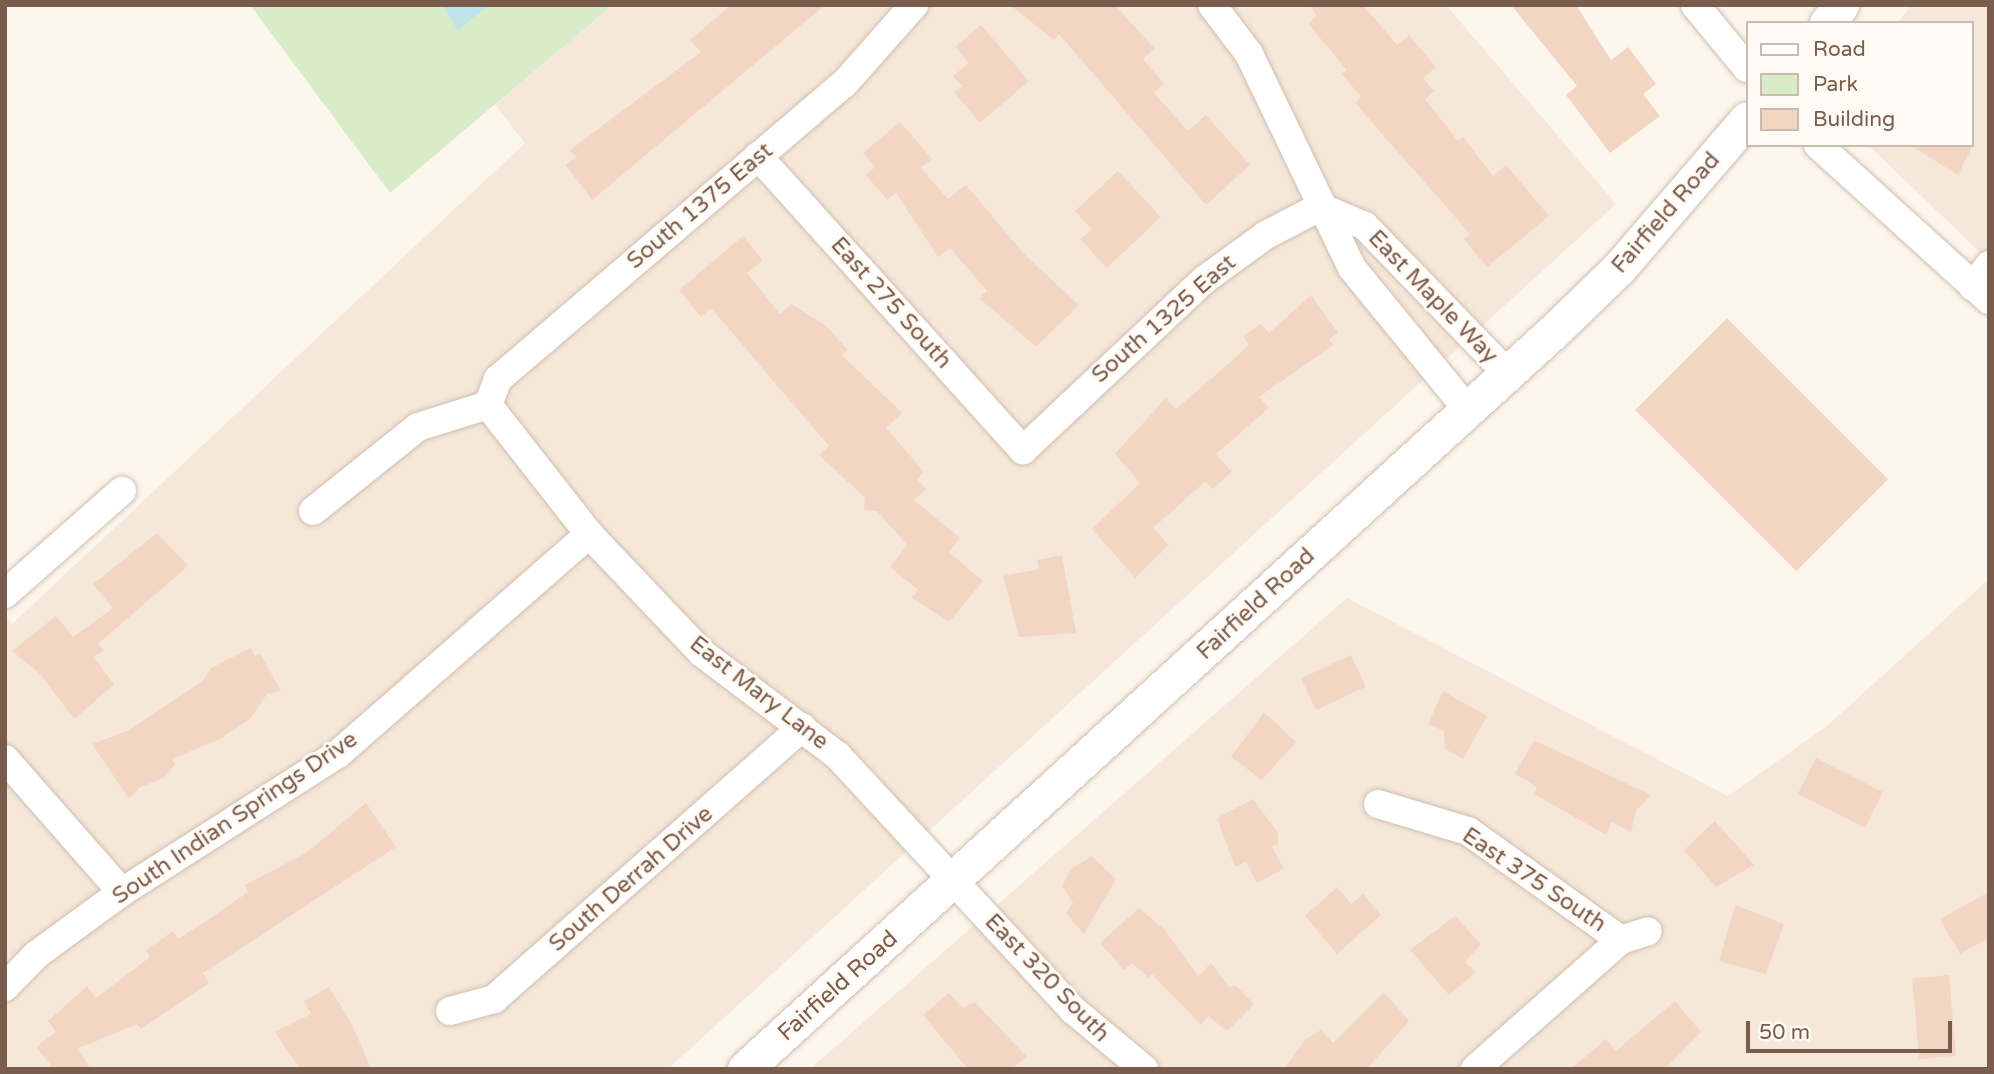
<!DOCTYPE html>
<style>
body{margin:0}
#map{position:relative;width:1994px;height:1074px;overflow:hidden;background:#fdf6ec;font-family:"Varela Round",sans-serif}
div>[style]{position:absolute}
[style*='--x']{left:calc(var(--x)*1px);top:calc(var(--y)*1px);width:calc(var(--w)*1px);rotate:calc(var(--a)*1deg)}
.residential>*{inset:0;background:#f5e8da}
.green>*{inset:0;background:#d8ecc9}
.water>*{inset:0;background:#bfe3e8}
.building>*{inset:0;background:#f3d5c3;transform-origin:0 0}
.roads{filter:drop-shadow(0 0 2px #d1beb0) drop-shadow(0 0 2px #d1beb0)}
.minor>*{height:28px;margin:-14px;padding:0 14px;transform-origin:14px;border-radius:14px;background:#fff}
.tertiary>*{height:35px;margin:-17.5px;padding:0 17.5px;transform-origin:17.5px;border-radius:17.5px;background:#fff}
span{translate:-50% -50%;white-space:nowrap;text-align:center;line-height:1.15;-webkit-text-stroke:6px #fffaf3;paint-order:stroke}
.street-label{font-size:23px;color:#7a5c4d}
.frame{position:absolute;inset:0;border:7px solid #7a5c4d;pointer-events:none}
.legend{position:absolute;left:1746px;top:21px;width:228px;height:126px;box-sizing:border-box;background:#fffaf3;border:2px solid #cabbb1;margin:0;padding:9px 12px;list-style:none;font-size:21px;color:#7a5c4d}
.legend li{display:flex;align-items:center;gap:14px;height:35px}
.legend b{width:35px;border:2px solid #cabbb1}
.scale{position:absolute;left:1746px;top:1021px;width:206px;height:32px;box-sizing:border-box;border:4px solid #7a5c4d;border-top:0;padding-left:9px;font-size:21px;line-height:24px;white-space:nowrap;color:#7a5c4d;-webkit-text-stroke:5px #fffaf3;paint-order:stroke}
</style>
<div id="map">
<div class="residential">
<div style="clip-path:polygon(613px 5px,1446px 5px,1616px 204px,668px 1069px,5px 1069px,5px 614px,12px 624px,525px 143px,495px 105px)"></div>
<div style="clip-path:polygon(1912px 5px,1989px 5px,1989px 261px,1868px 145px,1971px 145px,1971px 23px,1897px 23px)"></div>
<div style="clip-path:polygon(1989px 579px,1989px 1069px,810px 1069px,1347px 598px,1728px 796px,1828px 725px)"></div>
</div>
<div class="green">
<div style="clip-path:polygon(250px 5px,613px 5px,390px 193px)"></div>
</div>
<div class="water">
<div style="clip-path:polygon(442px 5px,489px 5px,458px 30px)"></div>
</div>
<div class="building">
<div style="clip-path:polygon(731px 5px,825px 5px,592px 200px,566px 165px,576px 157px,570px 150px,701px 52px,690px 40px)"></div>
<div style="clip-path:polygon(1010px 5px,1115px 5px,1155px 49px,1143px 59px,1164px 84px,1154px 93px,1188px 131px,1206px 115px,1250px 165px,1206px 205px,1059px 34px,1054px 40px)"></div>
<div style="clip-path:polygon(1309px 5px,1363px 5px,1397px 45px,1409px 35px,1436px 67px,1423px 78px,1434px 91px,1425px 99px,1458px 141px,1463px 137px,1493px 176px,1506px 165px,1549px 216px,1487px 267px,1464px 239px,1470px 234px,1355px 103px,1361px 97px,1342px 74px,1347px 70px,1308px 24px,1317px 16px)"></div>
<div style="clip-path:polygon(1511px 5px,1576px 5px,1611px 60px,1628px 47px,1656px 84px,1643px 94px,1660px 116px,1610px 153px,1566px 95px,1577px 86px)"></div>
<div style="clip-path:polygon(981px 25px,1029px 81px,980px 123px,954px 92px,962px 86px,953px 76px,969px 63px,955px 47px)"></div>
<div style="clip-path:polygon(900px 122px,932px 159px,921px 168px,948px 199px,966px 185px,1024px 254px,1079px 305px,1036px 347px,979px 298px,987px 291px,950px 248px,938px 257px,896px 193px,887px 200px,866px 175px,875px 167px,863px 153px)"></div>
<div style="clip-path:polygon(1910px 145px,1973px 145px,1958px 175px)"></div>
<div style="clip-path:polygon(1118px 171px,1161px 217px,1107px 268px,1080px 239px,1092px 229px,1075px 211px)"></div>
<div style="clip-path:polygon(743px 236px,763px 260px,747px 273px,780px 314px,791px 304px,825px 325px,848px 350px,842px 355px,902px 413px,886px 428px,924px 472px,917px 479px,926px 489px,914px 500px,960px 538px,949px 552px,983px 581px,949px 622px,912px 598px,918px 590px,890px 567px,907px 545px,877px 511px,864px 510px,865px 498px,819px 455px,829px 446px,711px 308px,701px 317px,679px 290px)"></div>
<div style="clip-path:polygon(1311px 295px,1338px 333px,1329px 339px,1333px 345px,1259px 397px,1269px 408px,1216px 454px,1232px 472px,1212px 489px,1206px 481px,1153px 528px,1169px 545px,1135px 578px,1092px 529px,1140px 483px,1115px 454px,1166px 398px,1176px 409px,1225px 367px,1249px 345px,1243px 336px,1261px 324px,1269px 333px)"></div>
<div style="left:1727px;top:318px;width:228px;height:130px;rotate:45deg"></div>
<div style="clip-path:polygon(157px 533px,188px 566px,98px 644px,104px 650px,94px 657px,114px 685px,74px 719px,40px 674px,12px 651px,56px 616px,73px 637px,113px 608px,93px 584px)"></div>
<div style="clip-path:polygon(1062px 555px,1076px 633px,1019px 637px,1003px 576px,1039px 569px,1037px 560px)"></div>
<div style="clip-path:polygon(251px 648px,255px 656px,260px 653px,281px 691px,267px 694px,250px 719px,220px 739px,172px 759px,175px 765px,164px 778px,140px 787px,129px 799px,92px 744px,129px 730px,203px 681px,211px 668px)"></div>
<div style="left:1351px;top:655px;width:35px;height:55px;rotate:65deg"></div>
<div style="clip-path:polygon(1443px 691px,1487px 716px,1463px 759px,1445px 749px,1444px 731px,1428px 724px)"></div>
<div style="clip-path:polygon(1264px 712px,1296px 742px,1262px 780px,1231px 757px)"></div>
<div style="clip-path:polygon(1534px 740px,1651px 795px,1636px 811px,1631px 832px,1612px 822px,1606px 835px,1534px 794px,1537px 787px,1515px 774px)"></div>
<div style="left:1816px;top:758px;width:75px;height:40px;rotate:27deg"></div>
<div style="clip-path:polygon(1253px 799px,1278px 833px,1278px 844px,1272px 847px,1284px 869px,1257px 883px,1246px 862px,1235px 867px,1217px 818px)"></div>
<div style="clip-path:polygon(366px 803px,396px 847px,203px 973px,209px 983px,141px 1029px,137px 1024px,77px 1049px,91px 1069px,54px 1069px,36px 1047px,56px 1032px,48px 1021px,87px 986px,96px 998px,150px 957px,146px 950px,173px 931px,178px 939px,209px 919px,248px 892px,245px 885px,306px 853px)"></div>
<div style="clip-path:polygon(1715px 821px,1754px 865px,1716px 887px,1684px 850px)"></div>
<div style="clip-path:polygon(1092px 856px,1116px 879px,1084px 934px,1066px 913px,1073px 903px,1062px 886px,1072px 868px)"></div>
<div style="clip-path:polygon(1337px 887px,1351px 904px,1363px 894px,1381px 915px,1337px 954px,1305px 916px)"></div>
<div style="clip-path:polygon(1989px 892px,1989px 938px,1960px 954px,1940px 919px)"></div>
<div style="clip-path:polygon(1735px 905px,1784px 924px,1766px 974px,1719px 961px)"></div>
<div style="clip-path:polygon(1139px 908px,1165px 930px,1198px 976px,1211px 963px,1230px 988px,1235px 985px,1254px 1004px,1227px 1031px,1208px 1016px,1201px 1025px,1152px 974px,1149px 978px,1132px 963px,1124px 970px,1100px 943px)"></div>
<div style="clip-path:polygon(1455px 916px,1481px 944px,1465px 962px,1476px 972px,1449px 995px,1410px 950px)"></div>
<div style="left:1949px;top:975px;width:81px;height:37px;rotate:85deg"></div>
<div style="clip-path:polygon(329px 987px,352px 1024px,371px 1069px,300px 1069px,275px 1032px,311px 1014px,304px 1001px)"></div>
<div style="clip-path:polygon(1384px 992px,1409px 1021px,1367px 1069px,1284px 1069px,1305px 1040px,1321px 1030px,1333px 1043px)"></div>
<div style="clip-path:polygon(949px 993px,963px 1008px,975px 1002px,1027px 1057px,1011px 1069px,968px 1069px,923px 1015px)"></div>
<div style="clip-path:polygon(1675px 1001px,1701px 1032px,1665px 1069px,1571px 1069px,1606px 1039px,1616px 1051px)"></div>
</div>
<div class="roads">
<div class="minor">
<div style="--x:1212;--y:5;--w:61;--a:52.9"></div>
<div style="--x:1249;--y:54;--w:237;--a:64.3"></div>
<div style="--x:1352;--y:268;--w:182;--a:50.8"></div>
<div style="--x:1695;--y:5;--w:82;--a:50.5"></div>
<div style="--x:1818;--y:145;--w:231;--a:42.2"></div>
<div style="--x:758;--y:156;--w:396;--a:48"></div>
<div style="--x:1023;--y:450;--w:248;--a:-43.2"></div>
<div style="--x:1204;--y:280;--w:77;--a:-36"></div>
<div style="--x:1266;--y:235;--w:61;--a:-27.4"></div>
<div style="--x:1320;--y:207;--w:49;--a:22.9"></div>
<div style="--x:1365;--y:226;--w:204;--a:46"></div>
<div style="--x:1973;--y:287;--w:27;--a:-54"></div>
<div style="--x:488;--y:405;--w:164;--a:51.9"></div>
<div style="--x:589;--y:534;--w:164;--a:46.5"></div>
<div style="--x:702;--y:653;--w:171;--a:37.1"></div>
<div style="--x:838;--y:756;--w:346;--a:47.2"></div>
<div style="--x:1073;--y:1010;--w:92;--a:39.7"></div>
<div style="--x:488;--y:405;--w:28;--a:-69"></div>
<div style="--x:498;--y:379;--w:455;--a:-40.5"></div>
<div style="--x:844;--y:84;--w:106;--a:-48.5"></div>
<div style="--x:313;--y:511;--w:134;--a:-38.7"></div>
<div style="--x:418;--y:427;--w:73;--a:-17.4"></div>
<div style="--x:5;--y:594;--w:156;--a:-41.4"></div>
<div style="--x:5;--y:759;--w:177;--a:48.7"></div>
<div style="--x:1378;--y:804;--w:94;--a:16.7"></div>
<div style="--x:1468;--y:831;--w:188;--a:35.5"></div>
<div style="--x:5;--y:987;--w:45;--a:-45.9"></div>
<div style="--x:36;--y:955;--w:107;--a:-36.2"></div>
<div style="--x:122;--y:892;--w:256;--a:-32.6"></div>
<div style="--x:338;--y:754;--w:334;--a:-41.2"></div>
<div style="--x:450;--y:1011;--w:46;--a:-15.3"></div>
<div style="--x:494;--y:999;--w:411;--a:-41.4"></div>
<div style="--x:1475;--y:1069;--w:195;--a:-41.5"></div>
<div style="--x:1621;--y:940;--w:28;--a:-18"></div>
</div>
<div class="tertiary">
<div style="--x:1827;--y:23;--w:23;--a:-52"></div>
<div style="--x:745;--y:1069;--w:1096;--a:-42.38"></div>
<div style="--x:1555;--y:330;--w:89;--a:-44.1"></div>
<div style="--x:1619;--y:268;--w:196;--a:-49.3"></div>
</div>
</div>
<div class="street-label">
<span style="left:700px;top:206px;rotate:-40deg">South 1375 East</span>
<span style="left:1666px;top:213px;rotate:-49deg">Fairfield Road</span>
<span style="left:1433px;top:297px;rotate:46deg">East Maple Way</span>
<span style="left:891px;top:303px;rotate:48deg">East 275 South</span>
<span style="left:1164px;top:319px;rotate:-41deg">South 1325 East</span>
<span style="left:1256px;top:604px;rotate:-43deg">Fairfield Road</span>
<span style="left:759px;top:693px;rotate:38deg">East Mary Lane</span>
<span style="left:235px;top:818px;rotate:-34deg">South Indian Springs Drive</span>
<span style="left:631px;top:879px;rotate:-41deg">South Derrah Drive</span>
<span style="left:1534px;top:880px;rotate:34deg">East 375 South</span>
<span style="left:1047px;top:978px;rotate:46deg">East 320 South</span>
<span style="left:838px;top:986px;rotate:-42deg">Fairfield Road</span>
</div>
<div class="frame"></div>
<ul class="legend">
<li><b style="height:9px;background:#fff"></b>Road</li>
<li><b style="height:19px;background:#d8ecc9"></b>Park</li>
<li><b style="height:19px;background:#f3d5c3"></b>Building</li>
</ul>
<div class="scale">50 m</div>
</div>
